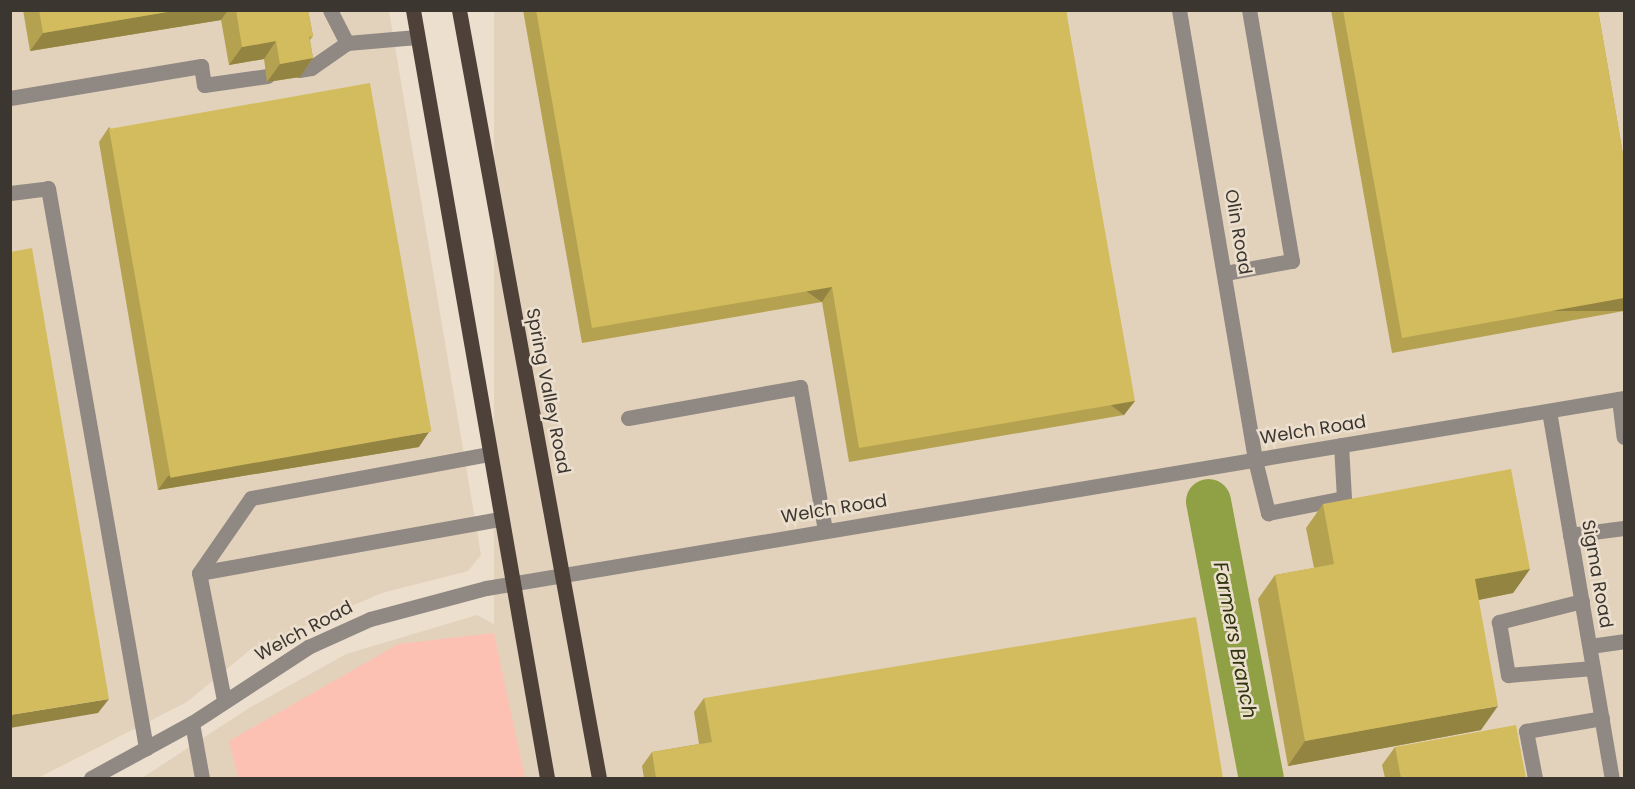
<!DOCTYPE html>
<style>
body{margin:0}
#map{position:relative;width:1635px;height:789px;overflow:hidden;background:#ecdfce;font-family:Poppins,sans-serif}
div>[style]{position:absolute}
[style*='--x']{left:calc(var(--x)*1px);top:calc(var(--y)*1px);width:calc(var(--w)*1px);rotate:calc(var(--a)*1deg)}
.built>*{inset:0;background:#e3d2bb;transform-origin:0 0}
.green>*{inset:0;background:#fdc1b4}
.river>*{height:45px;margin:-22.5px;padding:0 22.5px;transform-origin:22.5px;border-radius:22.5px;background:#90a045}
.minor>*{height:15px;margin:-7.5px;padding:0 7.5px;transform-origin:7.5px;border-radius:7.5px;background:#908883}
.major>*{height:15px;margin:-7.5px;padding:0 7.5px;transform-origin:7.5px;border-radius:7.5px;background:#4e4139}
.wall>*{inset:0;background:#b5a251}
.shaded-wall>*{inset:0;background:#938442;transform-origin:0 0}
.building>*{inset:0;background:#d2bc5e;transform-origin:0 0}
span{translate:-50% -50%;white-space:nowrap;text-align:center;line-height:1.15;-webkit-text-stroke:5px #ecdfce;paint-order:stroke}
.street-label{font-size:18px;color:#3b3630}
.water-label{font-size:20px;color:#2f350e;font-style:italic}
.frame{position:absolute;inset:0;border:12px solid #3b3630;pointer-events:none}
</style>
<div id="map">
<div class="built">
<div style="clip-path:polygon(10px 11px,389px 11px,481px 555px,468px 571px,382px 593px,250px 650px,187px 702px,38px 778px,10px 778px)"></div>
<div style="left:494px;top:11px;width:1130px;height:779px"></div>
<div style="clip-path:polygon(477px 615px,499px 627px,527px 778px,142px 778px,249px 708px,346px 654px)"></div>
</div>
<div class="green">
<div style="clip-path:polygon(494px 633px,525px 778px,238px 778px,229px 741px,398px 644px)"></div>
</div>
<div class="river">
<div style="--x:1208;--y:501;--w:282;--a:79.2"></div>
</div>
<div class="minor">
<div style="--x:330;--y:10;--w:37;--a:63"></div>
<div style="--x:347;--y:43;--w:70;--a:-4.9"></div>
<div style="--x:1179;--y:10;--w:456;--a:80.4"></div>
<div style="--x:1255;--y:460;--w:55;--a:76.2"></div>
<div style="--x:1268;--y:513;--w:77;--a:-11.2"></div>
<div style="--x:1344;--y:498;--w:53;--a:-93.2"></div>
<div style="--x:299;--y:70;--w:12;--a:-9"></div>
<div style="--x:311;--y:68;--w:44;--a:-34.8"></div>
<div style="--x:10;--y:98;--w:194;--a:-9.5"></div>
<div style="--x:201;--y:66;--w:19;--a:81"></div>
<div style="--x:204;--y:85;--w:64;--a:-8.1"></div>
<div style="--x:10;--y:193;--w:38;--a:-7"></div>
<div style="--x:48;--y:188;--w:569;--a:80.07"></div>
<div style="--x:1225;--y:273;--w:68;--a:-10.2"></div>
<div style="--x:1292;--y:261;--w:255;--a:-99.7"></div>
<div style="--x:1619;--y:399;--w:38;--a:83"></div>
<div style="--x:1549;--y:411;--w:372;--a:80.3"></div>
<div style="--x:628;--y:418;--w:175;--a:-10.2"></div>
<div style="--x:800;--y:387;--w:145;--a:80.1"></div>
<div style="--x:1570;--y:535;--w:54;--a:-7.4"></div>
<div style="--x:199;--y:573;--w:91;--a:-55.3"></div>
<div style="--x:251;--y:498;--w:241;--a:-10.5"></div>
<div style="--x:1582;--y:601;--w:86;--a:165.8"></div>
<div style="--x:1499;--y:622;--w:54;--a:80.4"></div>
<div style="--x:1508;--y:675;--w:85;--a:-4.7"></div>
<div style="--x:1590;--y:646;--w:34;--a:-8"></div>
<div style="--x:224;--y:700;--w:129;--a:-101.1"></div>
<div style="--x:199;--y:573;--w:306;--a:-10.2"></div>
<div style="--x:192;--y:723;--w:56;--a:79.7"></div>
<div style="--x:91;--y:778;--w:115;--a:-28.6"></div>
<div style="--x:192;--y:723;--w:139;--a:-33.2"></div>
<div style="--x:308;--y:647;--w:68;--a:-24.3"></div>
<div style="--x:370;--y:619;--w:120;--a:-15"></div>
<div style="--x:486;--y:588;--w:1154;--a:-9.48"></div>
<div style="--x:1535;--y:778;--w:48;--a:-100.8"></div>
<div style="--x:1526;--y:731;--w:77;--a:-9.7"></div>
</div>
<div class="major">
<div style="--x:413;--y:10;--w:780;--a:80.1"></div>
<div style="--x:459;--y:10;--w:781;--a:79.67"></div>
</div>
<div class="wall">
<div style="clip-path:polygon(23px 10px,308px 10px,313px 36px,310px 40px,313px 58px,300px 77px,267px 82px,264px 59px,229px 65px,221px 20px,30px 51px)"></div>
<div style="clip-path:polygon(523px 10px,1066px 10px,1124px 415px,849px 462px,822px 302px,582px 343px)"></div>
<div style="clip-path:polygon(1331px 10px,1598px 10px,1624px 160px,1624px 311px,1392px 353px)"></div>
<div style="clip-path:polygon(109px 127px,419px 447px,158px 490px,99px 142px)"></div>
<div style="clip-path:polygon(1323px 504px,1530px 569px,1513px 593px,1479px 600px,1481px 730px,1288px 766px,1258px 599px,1275px 575px,1314px 568px,1306px 528px)"></div>
<div style="clip-path:polygon(704px 698px,1223px 778px,644px 778px,642px 766px,652px 752px,699px 744px,694px 712px)"></div>
<div style="clip-path:polygon(1395px 747px,1526px 778px,1385px 778px,1382px 765px)"></div>
</div>
<div class="shaded-wall">
<div style="clip-path:polygon(179px 10px,228px 10px,221px 20px,30px 51px,43px 33px)"></div>
<div style="clip-path:polygon(276px 41px,264px 59px,229px 65px,242px 47px)"></div>
<div style="clip-path:polygon(313px 58px,300px 77px,267px 82px,280px 64px)"></div>
<div style="left:832px;top:287px;width:18px;height:243px;rotate:124deg"></div>
<div style="left:1624px;top:298px;width:13px;height:226px;rotate:90deg"></div>
<div style="left:1135px;top:401px;width:18px;height:280px;rotate:128deg"></div>
<div style="clip-path:polygon(429px 432px,419px 447px,158px 490px,168px 476px)"></div>
<div style="clip-path:polygon(1530px 569px,1513px 593px,1458px 604px,1475px 579px)"></div>
<div style="clip-path:polygon(109px 699px,98px 713px,10px 728px,10px 715px)"></div>
<div style="clip-path:polygon(1498px 706px,1481px 730px,1288px 766px,1305px 741px)"></div>
</div>
<div class="building">
<div style="clip-path:polygon(39px 10px,179px 10px,43px 33px)"></div>
<div style="clip-path:polygon(236px 10px,308px 10px,313px 36px,309px 37px,313px 58px,280px 64px,276px 41px,242px 47px)"></div>
<div style="clip-path:polygon(536px 10px,1066px 10px,1135px 401px,859px 448px,832px 287px,592px 328px)"></div>
<div style="clip-path:polygon(1343px 10px,1598px 10px,1624px 160px,1624px 298px,1402px 338px)"></div>
<div style="left:370px;top:83px;width:354px;height:265px;rotate:80deg"></div>
<div style="clip-path:polygon(32px 248px,109px 699px,10px 715px,10px 252px)"></div>
<div style="clip-path:polygon(1511px 469px,1530px 569px,1475px 579px,1498px 706px,1305px 741px,1275px 575px,1334px 564px,1323px 504px)"></div>
<div style="clip-path:polygon(1196px 617px,1223px 778px,656px 778px,652px 752px,712px 742px,704px 698px)"></div>
<div style="clip-path:polygon(1516px 725px,1526px 778px,1401px 778px,1395px 747px)"></div>
</div>
<div class="street-label">
<span style="left:1238px;top:232px;rotate:80deg">Olin Road</span>
<span style="left:548px;top:391px;rotate:79deg">Spring Valley Road</span>
<span style="left:1313px;top:430px;rotate:-9deg">Welch Road</span>
<span style="left:834px;top:509px;rotate:-9deg">Welch Road</span>
<span style="left:1597px;top:574px;rotate:80deg">Sigma Road</span>
<span style="left:304px;top:631px;rotate:-28deg">Welch Road</span>
</div>
<div class="water-label">
<span style="left:1235px;top:640px;rotate:79deg">Farmers Branch</span>
</div>
<div class="frame"></div>
</div>
